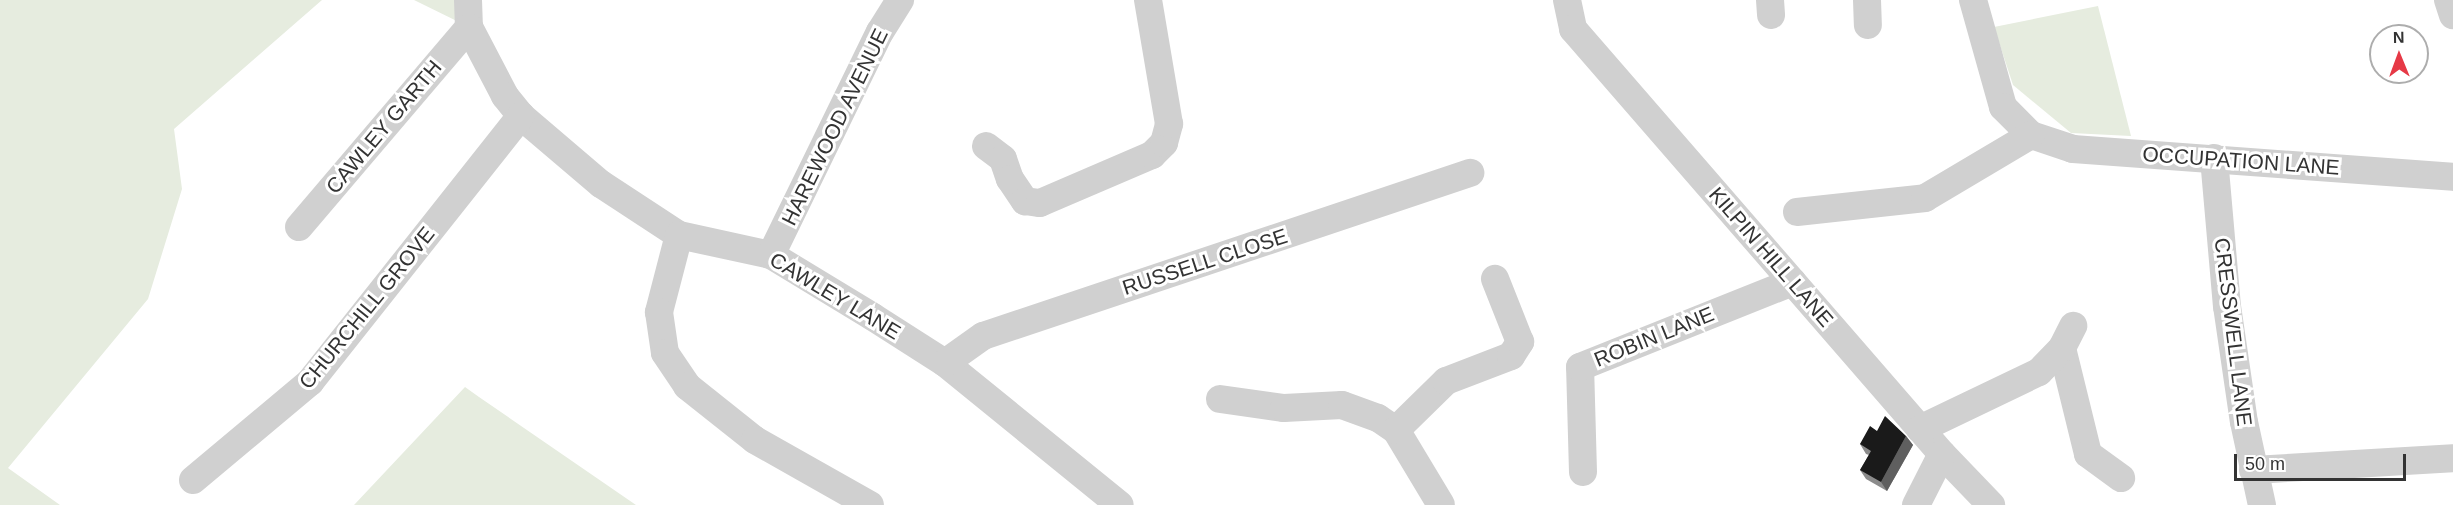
<!DOCTYPE html>
<style>
body{margin:0}
#map{position:relative;width:2453px;height:505px;overflow:hidden;background:#fff;font-family:Arial,sans-serif}
div>[style]{position:absolute}
[style*='--x']{left:calc(var(--x)*1px);top:calc(var(--y)*1px);width:calc(var(--w)*1px);rotate:calc(var(--a)*1deg)}
.green>*{inset:0;background:#e6ecdf}
.minor>*{height:28px;margin:-14px;padding:0 14px;transform-origin:14px;border-radius:14px;background:#d0d0d0}
.wall>*{inset:0;background:#8c8c8c}
.shaded-wall>*{inset:0;background:#5f5f5f}
.building>*{inset:0;background:#1a1a1a}
span{translate:-50% -50%;white-space:nowrap;text-align:center;line-height:1.15;-webkit-text-stroke:6px #fff;paint-order:stroke}
.street-label{font-size:21px;color:#333}
.north{position:absolute;left:2369px;top:24px;width:60px;height:60px;box-sizing:border-box;background:#fff;border:2px solid #adadad;border-radius:50%;rotate:359deg;font-size:16px;font-weight:700;line-height:24px;text-align:center;color:#333}
.north::after{content:'';display:block;margin:auto;width:21px;height:27px;background:#e63946;clip-path:polygon(50% 0,100% 100%,50% 72%,0 100%)}
.scale{position:absolute;left:2234px;top:454px;width:172px;height:27px;box-sizing:border-box;border:3px solid #333;border-top:0;padding-left:8px;font-size:18px;line-height:21px;white-space:nowrap;color:#333;-webkit-text-stroke:4px #fff;paint-order:stroke}
</style>
<div id="map">
<div class="green">
<div style="clip-path:polygon(0 0,322px 0,174px 129px,182px 189px,148px 299px,8px 468px,60px 505px,0 505px)"></div>
<div style="clip-path:polygon(414px 0,468px 0,469px 27px)"></div>
<div style="clip-path:polygon(2098px 6px,2131px 136px,2071px 133px,2013px 85px,1994px 27px)"></div>
<div style="clip-path:polygon(465px 387px,479px 397px,636px 505px,354px 505px)"></div>
</div>
<div class="minor">
<div style="--x:468;--y:0;--w:27;--a:88"></div>
<div style="--x:469;--y:27;--w:78;--a:62.4"></div>
<div style="--x:505;--y:96;--w:26;--a:51"></div>
<div style="--x:521;--y:116;--w:105;--a:40.4"></div>
<div style="--x:601;--y:184;--w:93;--a:33.2"></div>
<div style="--x:679;--y:235;--w:94;--a:12.3"></div>
<div style="--x:771;--y:255;--w:119;--a:31.3"></div>
<div style="--x:873;--y:317;--w:85;--a:32.6"></div>
<div style="--x:945;--y:363;--w:225;--a:39.1"></div>
<div style="--x:1567;--y:0;--w:30;--a:78"></div>
<div style="--x:1573;--y:29;--w:563;--a:49.03"></div>
<div style="--x:1942;--y:454;--w:71;--a:46.1"></div>
<div style="--x:1770;--y:0;--w:15;--a:86"></div>
<div style="--x:1867;--y:0;--w:25;--a:88"></div>
<div style="--x:1973;--y:0;--w:111;--a:74.3"></div>
<div style="--x:2003;--y:107;--w:40;--a:45"></div>
<div style="--x:2031;--y:135;--w:44;--a:18.4"></div>
<div style="--x:2073;--y:149;--w:381;--a:4.2"></div>
<div style="--x:2448;--y:0;--w:16;--a:72"></div>
<div style="--x:986;--y:146;--w:21;--a:37"></div>
<div style="--x:1003;--y:159;--w:21;--a:71"></div>
<div style="--x:1010;--y:179;--w:27;--a:56"></div>
<div style="--x:1025;--y:201;--w:15;--a:8"></div>
<div style="--x:1040;--y:203;--w:122;--a:-23.2"></div>
<div style="--x:1152;--y:155;--w:17;--a:-45"></div>
<div style="--x:1164;--y:143;--w:20;--a:-75"></div>
<div style="--x:1169;--y:124;--w:126;--a:-99.6"></div>
<div style="--x:2214;--y:158;--w:149;--a:85"></div>
<div style="--x:2227;--y:306;--w:117;--a:81.7"></div>
<div style="--x:2244;--y:422;--w:85;--a:77.8"></div>
<div style="--x:1797;--y:212;--w:129;--a:-6.2"></div>
<div style="--x:1925;--y:198;--w:123;--a:-30.7"></div>
<div style="--x:299;--y:227;--w:262;--a:-49.6"></div>
<div style="--x:679;--y:235;--w:80;--a:104.6"></div>
<div style="--x:659;--y:312;--w:41;--a:81.7"></div>
<div style="--x:665;--y:353;--w:40;--a:56"></div>
<div style="--x:687;--y:386;--w:87;--a:38.5"></div>
<div style="--x:755;--y:440;--w:132;--a:29.5"></div>
<div style="--x:771;--y:255;--w:248;--a:-64"></div>
<div style="--x:880;--y:32;--w:38;--a:-58"></div>
<div style="--x:2062;--y:348;--w:109;--a:76.2"></div>
<div style="--x:2088;--y:454;--w:41;--a:36"></div>
<div style="--x:945;--y:363;--w:47;--a:-35.4"></div>
<div style="--x:983;--y:336;--w:514;--a:-18.51"></div>
<div style="--x:1220;--y:399;--w:65;--a:8"></div>
<div style="--x:1284;--y:408;--w:58;--a:-3"></div>
<div style="--x:1342;--y:405;--w:38;--a:20"></div>
<div style="--x:1378;--y:418;--w:22;--a:34"></div>
<div style="--x:1396;--y:430;--w:87;--a:59"></div>
<div style="--x:1920;--y:429;--w:132;--a:-25.6"></div>
<div style="--x:2039;--y:372;--w:33;--a:-46"></div>
<div style="--x:2062;--y:348;--w:25;--a:-63"></div>
<div style="--x:1396;--y:430;--w:70;--a:-44.4"></div>
<div style="--x:1446;--y:381;--w:70;--a:-21"></div>
<div style="--x:1511;--y:356;--w:17;--a:-57"></div>
<div style="--x:1520;--y:342;--w:68;--a:-111.6"></div>
<div style="--x:2253;--y:470;--w:200;--a:-3.4"></div>
<div style="--x:1583;--y:472;--w:105;--a:-91.6"></div>
<div style="--x:1580;--y:367;--w:229;--a:-21.8"></div>
<div style="--x:193;--y:480;--w:153;--a:-39.9"></div>
<div style="--x:310;--y:382;--w:340;--a:-51.6"></div>
<div style="--x:1916;--y:505;--w:57;--a:-63"></div>
</div>
<div class="wall">
<div style="clip-path:polygon(1877px 431px,1906px 436px,1913px 445px,1887px 491px,1866px 479px,1860px 470px,1869px 455px,1866px 454px,1860px 444px)"></div>
</div>
<div class="shaded-wall">
<div style="clip-path:polygon(1906px 436px,1913px 445px,1887px 491px,1881px 482px)"></div>
</div>
<div class="building">
<div style="clip-path:polygon(1885px 416px,1906px 436px,1881px 482px,1860px 470px,1871px 451px,1860px 444px,1870px 426px,1877px 431px)"></div>
</div>
<div class="street-label">
<span style="left:384px;top:127px;rotate:-50deg">CAWLEY GARTH</span>
<span style="left:835px;top:127px;rotate:-64deg">HAREWOOD AVENUE</span>
<span style="left:2241px;top:161px;rotate:4deg">OCCUPATION LANE</span>
<span style="left:1771px;top:257px;rotate:49deg">KILPIN HILL LANE</span>
<span style="left:1205px;top:262px;rotate:-18deg">RUSSELL CLOSE</span>
<span style="left:835px;top:296px;rotate:31deg">CAWLEY LANE</span>
<span style="left:367px;top:308px;rotate:-51deg">CHURCHILL GROVE</span>
<span style="left:2233px;top:332px;rotate:83deg">CRESSWELL LANE</span>
<span style="left:1654px;top:337px;rotate:-22deg">ROBIN LANE</span>
</div>
<div class="north">N</div>
<div class="scale">50 m</div>
</div>
